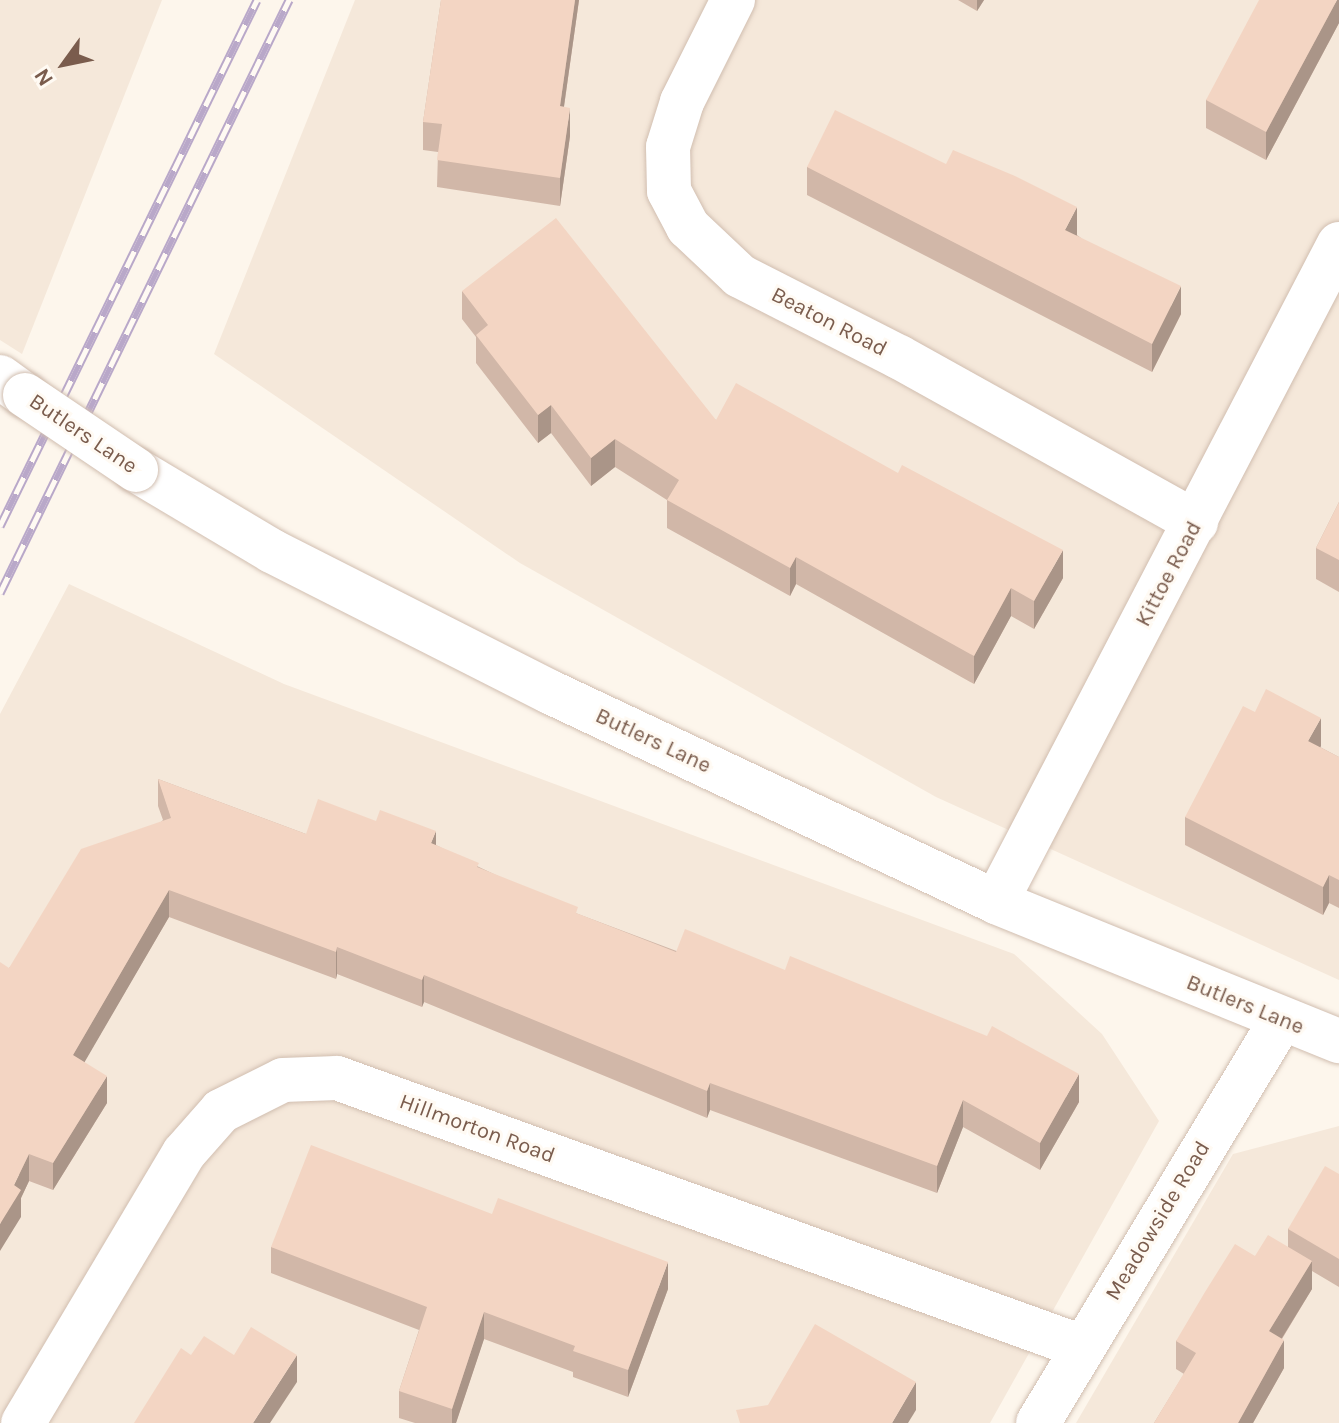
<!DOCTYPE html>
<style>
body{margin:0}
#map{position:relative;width:1339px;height:1423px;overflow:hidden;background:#fdf6ec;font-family:Karla,sans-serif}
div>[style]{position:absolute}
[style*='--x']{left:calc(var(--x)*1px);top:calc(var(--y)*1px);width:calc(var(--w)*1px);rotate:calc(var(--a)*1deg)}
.residential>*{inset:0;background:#f5e8da}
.roads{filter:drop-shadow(0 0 2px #d1beb0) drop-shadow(0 0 2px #d1beb0)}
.minor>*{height:44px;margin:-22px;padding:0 22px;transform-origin:22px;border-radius:22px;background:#fff}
.rail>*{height:9px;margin-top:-4.5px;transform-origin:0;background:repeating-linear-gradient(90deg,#fffaf3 0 18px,#b9a8c9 0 36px);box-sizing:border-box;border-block:2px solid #b9a8c9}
.bridges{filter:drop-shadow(0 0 2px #d1beb0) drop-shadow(0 0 2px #d1beb0)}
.minor-bridge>*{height:44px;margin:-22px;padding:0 22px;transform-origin:22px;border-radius:22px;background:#fff}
.wall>*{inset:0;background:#d1b7a8}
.shaded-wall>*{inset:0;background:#aa9588}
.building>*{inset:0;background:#f3d5c3}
span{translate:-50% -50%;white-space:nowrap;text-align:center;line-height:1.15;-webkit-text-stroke:6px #fffaf3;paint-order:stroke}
.street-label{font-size:22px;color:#7a5c4d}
.north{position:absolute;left:24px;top:24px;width:80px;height:80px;-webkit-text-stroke:6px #fffaf3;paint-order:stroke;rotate:237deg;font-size:22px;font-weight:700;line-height:32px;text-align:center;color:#7a5c4d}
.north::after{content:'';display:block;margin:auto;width:28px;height:36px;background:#7a5c4d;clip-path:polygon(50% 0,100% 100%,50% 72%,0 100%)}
</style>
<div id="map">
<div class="residential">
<div style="clip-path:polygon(0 0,162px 0,22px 354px,0 340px)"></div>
<div style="clip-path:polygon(355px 0,1339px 0,1339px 980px,936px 797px,520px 563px,214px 354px)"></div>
<div style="clip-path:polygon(69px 584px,284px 684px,1014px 954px,1054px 990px,1102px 1034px,1159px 1121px,990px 1423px,0 1423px,0 714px)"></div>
<div style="clip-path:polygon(1339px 1126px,1339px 1423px,1076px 1423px,1233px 1154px)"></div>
</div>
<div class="roads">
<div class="minor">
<div style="--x:733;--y:0;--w:114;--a:116.6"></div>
<div style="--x:682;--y:102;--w:47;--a:107.3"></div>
<div style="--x:668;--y:147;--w:44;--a:88.7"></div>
<div style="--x:669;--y:191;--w:41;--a:62.2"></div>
<div style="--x:688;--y:227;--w:71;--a:43.3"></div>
<div style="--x:740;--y:276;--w:178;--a:27"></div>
<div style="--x:899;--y:357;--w:340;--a:29.1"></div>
<div style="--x:0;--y:377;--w:31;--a:36"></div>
<div style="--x:136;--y:470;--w:158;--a:30.8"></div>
<div style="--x:272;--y:551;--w:312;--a:26.9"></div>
<div style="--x:550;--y:692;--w:493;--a:25.2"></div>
<div style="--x:996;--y:902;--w:370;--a:22.1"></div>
<div style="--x:996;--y:902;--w:742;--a:-62.47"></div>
<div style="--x:23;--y:1423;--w:314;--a:-59.2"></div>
<div style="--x:184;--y:1153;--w:56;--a:-48.6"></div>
<div style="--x:221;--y:1111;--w:69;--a:-26.6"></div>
<div style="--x:283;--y:1080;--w:54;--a:-2.1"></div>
<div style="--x:337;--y:1078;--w:792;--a:19.85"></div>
<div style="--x:1038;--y:1423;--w:471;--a:-58.9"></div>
</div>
</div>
<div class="rail">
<div style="--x:0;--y:526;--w:585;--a:-63.96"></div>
<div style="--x:0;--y:593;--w:660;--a:-64.02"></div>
</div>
<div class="bridges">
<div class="minor-bridge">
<div style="--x:25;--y:395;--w:134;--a:34"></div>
</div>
</div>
<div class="wall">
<div style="clip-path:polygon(441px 0,579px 0,564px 107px,570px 136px,560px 206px,437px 187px,438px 152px,423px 150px,423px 122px)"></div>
<div style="clip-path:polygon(958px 0,984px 0,977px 11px)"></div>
<div style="clip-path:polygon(1339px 0,1339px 23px,1266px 160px,1206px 128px,1206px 100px)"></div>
<div style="clip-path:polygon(946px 164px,1077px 235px,1181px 314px,1152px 372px,807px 195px,807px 167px)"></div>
<div style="clip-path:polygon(462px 291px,716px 420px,1063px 578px,1034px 629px,1011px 616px,974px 684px,796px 584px,790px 596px,667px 528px,667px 500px,615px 467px,591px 486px,551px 433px,538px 443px,476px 363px,476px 337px,462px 319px)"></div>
<div style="clip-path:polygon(1339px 502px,1339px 592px,1316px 579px,1316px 548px)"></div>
<div style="clip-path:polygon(1321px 746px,1320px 747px,1339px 757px,1339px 908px,1329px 903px,1323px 915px,1185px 845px,1185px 817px)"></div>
<div style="clip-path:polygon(158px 779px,306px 834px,436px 845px,479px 867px,578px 914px,1079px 1102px,1040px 1170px,963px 1127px,937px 1193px,710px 1110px,707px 1118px,424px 1002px,422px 1007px,337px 974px,336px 979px,169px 917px,84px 1062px,107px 1103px,53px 1190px,29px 1181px,21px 1198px,21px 1217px,9px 968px,163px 820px,158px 806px)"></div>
<div style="clip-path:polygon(1339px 1174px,1339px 1287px,1312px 1271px,1312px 1289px,1282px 1339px,1284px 1368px,1253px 1423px,1154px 1423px,1184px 1374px,1176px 1369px,1176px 1341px,1255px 1256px,1288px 1247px,1288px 1229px)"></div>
<div style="clip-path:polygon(271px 1247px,668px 1289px,628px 1397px,573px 1377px,573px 1372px,484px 1339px,456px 1423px,415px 1423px,399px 1418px,399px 1391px,419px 1330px,271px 1273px)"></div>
</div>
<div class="shaded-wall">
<div style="clip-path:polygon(575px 0,579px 0,560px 134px,560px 106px)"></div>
<div style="clip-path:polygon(977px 0,984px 0,977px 11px)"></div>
<div style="clip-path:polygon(1337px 0,1339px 0,1339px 23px,1266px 160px,1266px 132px)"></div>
<div style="clip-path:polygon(570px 108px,570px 136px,560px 206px,560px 178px)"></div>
<div style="clip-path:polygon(1077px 207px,1077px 235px,1065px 258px,1065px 230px)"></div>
<div style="clip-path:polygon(1181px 286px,1181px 314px,1152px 372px,1152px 344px)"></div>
<div style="clip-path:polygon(551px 405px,551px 433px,538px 443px,538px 415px)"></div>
<div style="clip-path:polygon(615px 439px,615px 467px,591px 486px,591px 458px)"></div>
<div style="clip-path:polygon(1063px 550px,1063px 578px,1034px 629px,1034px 601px)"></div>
<div style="clip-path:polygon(796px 557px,796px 584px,790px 596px,790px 568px)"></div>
<div style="clip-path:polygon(1011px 588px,1011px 616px,974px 684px,974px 656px)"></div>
<div style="clip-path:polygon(1321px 718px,1321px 746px,1308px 769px,1308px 741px)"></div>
<div style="clip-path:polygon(436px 831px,436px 858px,431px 843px)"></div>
<div style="clip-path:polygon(1329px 875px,1329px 903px,1323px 915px,1323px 887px)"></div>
<div style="clip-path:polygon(169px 890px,169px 917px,73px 1082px,73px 1055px)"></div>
<div style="clip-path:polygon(337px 947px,337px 974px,336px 979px,336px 952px)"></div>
<div style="clip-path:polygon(424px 975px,424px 1002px,422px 1007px,422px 980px)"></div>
<div style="clip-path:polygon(1079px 1074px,1079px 1102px,1040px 1170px,1040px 1143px)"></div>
<div style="clip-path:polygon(107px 1076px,107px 1103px,53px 1190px,53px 1163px)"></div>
<div style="clip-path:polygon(710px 1083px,710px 1110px,707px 1118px,707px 1091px)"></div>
<div style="clip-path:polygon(963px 1100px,963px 1127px,937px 1193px,937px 1166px)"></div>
<div style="clip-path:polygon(29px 1154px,29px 1181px,21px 1198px,21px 1217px,0 1251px,0 1224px,14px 1185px)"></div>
<div style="clip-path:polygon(1312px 1261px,1312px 1289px,1269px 1359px,1269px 1331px)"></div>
<div style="clip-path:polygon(668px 1262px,668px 1289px,628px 1397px,628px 1370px)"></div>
<div style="clip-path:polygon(484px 1312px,484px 1339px,456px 1423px,452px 1423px,452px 1409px)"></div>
<div style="clip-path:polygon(1284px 1340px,1284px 1368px,1253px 1423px,1238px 1423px)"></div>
<div style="clip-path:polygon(297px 1355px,297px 1382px,270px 1423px,253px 1423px)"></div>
<div style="clip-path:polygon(916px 1382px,916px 1410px,908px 1423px,892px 1423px)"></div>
</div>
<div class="building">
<div style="clip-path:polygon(441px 0,575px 0,560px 106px,570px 108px,560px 178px,437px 160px,442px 124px,423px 122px)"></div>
<div style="clip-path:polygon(1259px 0,1337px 0,1266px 132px,1206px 100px)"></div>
<div style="clip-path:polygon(835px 110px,946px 164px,953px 150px,1015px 176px,1077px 207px,1065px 230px,1181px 286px,1152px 344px,807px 167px)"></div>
<div style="clip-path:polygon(556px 218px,716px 420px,736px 383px,898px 473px,902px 465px,1063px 550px,1034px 601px,1011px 588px,974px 656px,796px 557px,790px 568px,667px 500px,679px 480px,615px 439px,591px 458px,551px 405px,538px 415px,476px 335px,488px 325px,462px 291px)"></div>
<div style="clip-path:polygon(1339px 502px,1339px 560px,1316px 548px)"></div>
<div style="clip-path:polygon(1266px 689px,1321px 718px,1308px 741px,1339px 757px,1339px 880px,1329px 875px,1323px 887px,1185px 817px,1243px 706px,1255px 712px)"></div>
<div style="clip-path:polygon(158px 779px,306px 834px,318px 799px,376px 821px,380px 810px,436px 831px,431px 843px,479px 863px,477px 867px,578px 907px,576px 913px,676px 952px,685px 929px,785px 970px,790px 956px,987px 1036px,992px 1026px,1079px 1074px,1040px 1143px,963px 1100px,937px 1166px,710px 1083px,707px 1091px,424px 975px,422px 980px,337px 947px,336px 952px,169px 890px,73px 1055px,107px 1076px,53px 1163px,29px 1154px,14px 1185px,21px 1190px,0 1224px,0 962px,9px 968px,81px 849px,171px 818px)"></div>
<div style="clip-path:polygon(311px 1145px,492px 1214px,498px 1198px,668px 1262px,628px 1370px,573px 1351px,575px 1346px,484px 1312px,452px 1409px,399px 1391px,427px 1307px,271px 1247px)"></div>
<div style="clip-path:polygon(1325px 1166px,1339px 1174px,1339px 1259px,1288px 1229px)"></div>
<div style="clip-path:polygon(1268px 1235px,1312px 1261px,1269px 1331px,1284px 1340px,1238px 1423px,1154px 1423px,1196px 1353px,1176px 1341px,1205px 1292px,1235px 1244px,1255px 1256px)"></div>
<div style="clip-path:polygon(815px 1324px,916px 1382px,892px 1423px,740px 1423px,736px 1410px,768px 1405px)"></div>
<div style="clip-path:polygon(251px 1327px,297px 1355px,253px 1423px,134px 1423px,181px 1348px,191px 1355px,204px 1336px,234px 1355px)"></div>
</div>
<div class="street-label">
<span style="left:829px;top:322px;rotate:27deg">Beaton Road</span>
<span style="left:83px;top:434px;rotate:34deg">Butlers Lane</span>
<span style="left:1169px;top:574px;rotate:-62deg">Kittoe Road</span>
<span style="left:653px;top:741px;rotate:25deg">Butlers Lane</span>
<span style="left:1245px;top:1005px;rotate:22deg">Butlers Lane</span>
<span style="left:477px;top:1129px;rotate:20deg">Hillmorton Road</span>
<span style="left:1158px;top:1221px;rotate:-59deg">Meadowside Road</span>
</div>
<div class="north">N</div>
</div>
